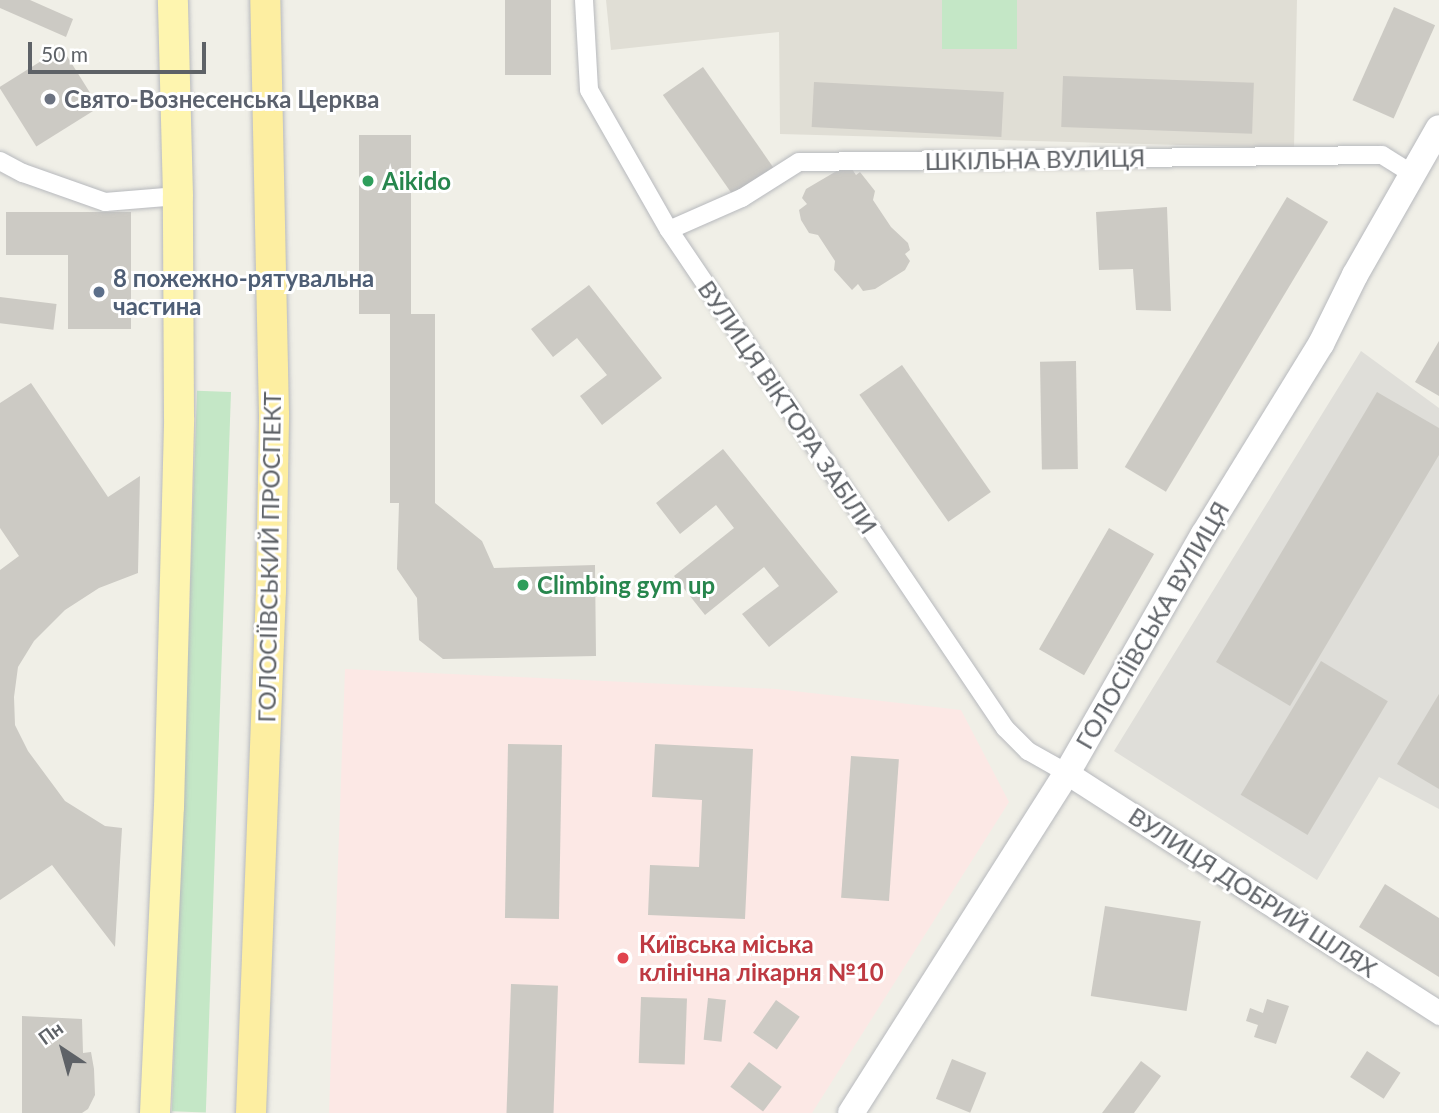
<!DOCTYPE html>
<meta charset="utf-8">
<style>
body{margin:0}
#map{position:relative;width:1439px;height:1113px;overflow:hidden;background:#f0efe7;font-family:Lato,sans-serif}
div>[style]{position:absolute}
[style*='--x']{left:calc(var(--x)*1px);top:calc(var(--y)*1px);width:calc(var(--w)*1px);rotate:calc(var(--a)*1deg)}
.industrial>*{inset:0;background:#dfded9}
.education>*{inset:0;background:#e0ded5}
.medical>*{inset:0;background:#fce8e5}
.green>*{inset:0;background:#c4e7c6;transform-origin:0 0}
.building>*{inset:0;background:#cccac4;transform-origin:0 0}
.roads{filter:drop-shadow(0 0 2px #b7b9bd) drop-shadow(0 0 2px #b7b9bd)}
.minor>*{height:18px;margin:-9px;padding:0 9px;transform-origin:9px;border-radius:9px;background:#fff}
.tertiary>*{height:23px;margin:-11.5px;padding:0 11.5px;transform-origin:11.5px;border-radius:11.5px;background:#fff}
.secondary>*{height:26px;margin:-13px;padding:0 13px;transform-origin:13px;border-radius:13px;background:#fff}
.primary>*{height:30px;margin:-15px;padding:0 15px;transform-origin:15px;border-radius:15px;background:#fef5af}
.trunk>*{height:30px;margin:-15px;padding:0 15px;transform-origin:15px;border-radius:15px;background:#fdeea1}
.dots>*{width:19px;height:19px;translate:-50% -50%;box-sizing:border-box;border:4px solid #fff;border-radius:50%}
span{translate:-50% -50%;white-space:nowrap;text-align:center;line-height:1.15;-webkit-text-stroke:6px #fff;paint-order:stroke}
.worship-label{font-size:24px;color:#5b616d;font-weight:700}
.left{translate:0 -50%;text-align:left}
.street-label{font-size:24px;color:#5e6267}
.leisure-label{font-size:24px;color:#27864d;font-weight:700}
.service-label{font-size:24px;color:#4e5e75;font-weight:700}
.health-label{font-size:24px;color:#be3a42;font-weight:700}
.north{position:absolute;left:28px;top:1015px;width:70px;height:70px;-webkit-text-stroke:5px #fff;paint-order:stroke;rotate:324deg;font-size:19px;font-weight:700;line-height:28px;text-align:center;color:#5e6267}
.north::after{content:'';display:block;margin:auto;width:24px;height:32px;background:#5e6267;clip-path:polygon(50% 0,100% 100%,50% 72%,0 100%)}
.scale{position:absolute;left:28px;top:42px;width:178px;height:32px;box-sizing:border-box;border:4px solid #5e6267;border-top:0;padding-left:9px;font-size:21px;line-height:24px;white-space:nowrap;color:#5e6267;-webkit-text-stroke:5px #fff;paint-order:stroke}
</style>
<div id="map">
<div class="industrial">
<div style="clip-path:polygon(1361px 351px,1439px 408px,1439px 809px,1379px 777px,1317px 880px,1114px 751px)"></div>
</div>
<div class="education">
<div style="clip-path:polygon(606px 0,1297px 0,1294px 148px,780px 134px,779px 32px,611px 50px)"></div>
</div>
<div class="medical">
<div style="clip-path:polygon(345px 669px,776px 689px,961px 710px,1009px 802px,812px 1113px,329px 1113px)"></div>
</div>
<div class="green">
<div style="left:942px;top:0;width:75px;height:49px"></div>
<div style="left:231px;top:392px;width:721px;height:34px;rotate:92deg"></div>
</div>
<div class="building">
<div style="clip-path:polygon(0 0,30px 0,73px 19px,66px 37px,0 8px)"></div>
<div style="left:505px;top:0;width:46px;height:75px"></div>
<div style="left:1394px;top:7px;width:45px;height:102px;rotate:24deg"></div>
<div style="left:62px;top:48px;width:70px;height:74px;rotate:58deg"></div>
<div style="left:703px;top:67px;width:125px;height:49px;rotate:55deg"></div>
<div style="left:1063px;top:76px;width:191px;height:51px;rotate:2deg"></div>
<div style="left:814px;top:82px;width:190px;height:45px;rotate:3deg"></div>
<div style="clip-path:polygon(359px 135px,411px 135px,411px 314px,435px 314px,435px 503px,482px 541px,494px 568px,595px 565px,596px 656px,443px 659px,419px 640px,417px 598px,397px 569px,399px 503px,390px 503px,390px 314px,359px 314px)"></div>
<div style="clip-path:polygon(840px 169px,852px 169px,856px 175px,860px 172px,875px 191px,873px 200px,891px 227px,908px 243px,910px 250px,905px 254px,910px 261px,905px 270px,875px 289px,863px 291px,858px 284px,852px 290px,834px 270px,835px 261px,818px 235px,809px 233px,801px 220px,799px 210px,807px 204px,802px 198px,806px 189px)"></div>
<div style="left:1287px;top:197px;width:48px;height:315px;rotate:31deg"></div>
<div style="clip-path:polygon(1167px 207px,1171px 311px,1136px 310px,1133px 269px,1099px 270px,1096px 212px)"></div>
<div style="clip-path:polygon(6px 212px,131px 212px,131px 329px,68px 329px,68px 255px,6px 255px)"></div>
<div style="clip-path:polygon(589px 285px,662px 378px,602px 425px,580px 396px,607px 375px,577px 338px,553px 357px,531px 329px)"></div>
<div style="left:0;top:297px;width:57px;height:26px;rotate:7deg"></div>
<div style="clip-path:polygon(1439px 341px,1439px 396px,1415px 382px)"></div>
<div style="left:1076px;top:361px;width:108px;height:36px;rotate:89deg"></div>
<div style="left:902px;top:365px;width:155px;height:52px;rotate:55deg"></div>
<div style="clip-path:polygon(31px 383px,108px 497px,140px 476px,138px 573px,99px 588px,65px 610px,34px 641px,18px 667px,14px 697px,15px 725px,28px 751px,65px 801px,105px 826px,122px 828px,115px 947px,52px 865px,0 900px,0 570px,19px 556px,0 528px,0 403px)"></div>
<div style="clip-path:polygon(1377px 392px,1439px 428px,1439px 455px,1290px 706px,1216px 662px)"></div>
<div style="clip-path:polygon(723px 449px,838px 592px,769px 647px,742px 614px,779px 586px,764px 567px,705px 615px,674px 576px,734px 528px,716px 505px,680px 534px,656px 503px)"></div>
<div style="left:1109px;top:528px;width:52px;height:140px;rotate:30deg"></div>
<div style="left:1321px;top:661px;width:78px;height:156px;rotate:31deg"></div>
<div style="clip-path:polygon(1439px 694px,1439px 789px,1397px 764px)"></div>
<div style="left:508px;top:744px;width:54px;height:174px;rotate:1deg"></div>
<div style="clip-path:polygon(655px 744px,753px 749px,745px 919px,648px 915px,650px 865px,699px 867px,702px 800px,652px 797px)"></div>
<div style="left:851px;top:756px;width:48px;height:142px;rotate:4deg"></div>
<div style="clip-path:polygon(1385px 884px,1439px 918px,1439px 977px,1359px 927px)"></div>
<div style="left:1105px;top:906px;width:97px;height:91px;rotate:9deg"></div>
<div style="left:511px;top:984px;width:47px;height:129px;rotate:2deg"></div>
<div style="left:641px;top:997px;width:46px;height:66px;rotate:2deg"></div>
<div style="left:708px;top:998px;width:18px;height:42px;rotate:6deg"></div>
<div style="clip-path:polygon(1267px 999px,1289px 1006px,1276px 1044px,1254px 1037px,1258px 1025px,1246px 1021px,1250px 1008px,1263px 1013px)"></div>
<div style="left:776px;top:1000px;width:29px;height:40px;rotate:35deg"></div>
<div style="clip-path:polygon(22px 1016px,82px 1019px,83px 1053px,91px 1052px,94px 1069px,95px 1095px,88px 1109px,82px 1113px,22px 1113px)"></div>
<div style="left:1367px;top:1051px;width:40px;height:31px;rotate:33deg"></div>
<div style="left:952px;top:1059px;width:37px;height:43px;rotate:22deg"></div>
<div style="clip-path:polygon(1141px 1061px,1161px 1076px,1134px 1113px,1102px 1113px)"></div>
<div style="left:749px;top:1062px;width:41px;height:31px;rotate:37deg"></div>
</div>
<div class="roads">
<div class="minor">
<div style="--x:584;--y:0;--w:90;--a:86.8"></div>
<div style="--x:589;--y:90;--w:161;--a:60.3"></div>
<div style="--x:669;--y:230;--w:601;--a:55.99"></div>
<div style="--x:1005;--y:728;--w:33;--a:45"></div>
<div style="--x:1028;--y:751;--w:45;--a:29.4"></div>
<div style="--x:0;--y:161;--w:26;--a:28"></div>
<div style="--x:23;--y:173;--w:87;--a:19.5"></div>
<div style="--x:105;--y:202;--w:73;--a:-4.7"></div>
<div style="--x:669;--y:230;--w:80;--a:-23.7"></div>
<div style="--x:742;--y:198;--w:67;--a:-32.3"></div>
<div style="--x:799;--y:162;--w:583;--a:-0.69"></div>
<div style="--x:1382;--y:155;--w:36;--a:32"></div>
</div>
<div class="tertiary">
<div style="--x:1067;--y:773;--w:443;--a:32.8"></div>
</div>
<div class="secondary">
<div style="--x:851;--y:1113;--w:403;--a:-57.6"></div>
<div style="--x:1067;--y:773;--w:275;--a:-60.2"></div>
<div style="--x:1204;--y:534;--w:223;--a:-58.4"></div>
<div style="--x:1321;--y:344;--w:77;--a:-63.8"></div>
<div style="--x:1355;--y:275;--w:169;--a:-60.3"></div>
</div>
<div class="primary">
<div style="--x:155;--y:1113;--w:306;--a:-87.4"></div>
<div style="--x:169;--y:807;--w:389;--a:-88.5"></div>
<div style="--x:179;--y:418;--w:222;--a:-90.3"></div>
<div style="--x:178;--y:196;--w:196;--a:-91.5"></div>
</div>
<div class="trunk">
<div style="--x:251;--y:1113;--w:522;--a:-87.81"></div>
<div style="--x:271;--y:591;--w:176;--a:-89"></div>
<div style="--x:274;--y:415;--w:415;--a:-91.2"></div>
</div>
</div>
<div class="dots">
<div style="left:50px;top:99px;background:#6b7280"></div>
<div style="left:368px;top:181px;background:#2e9e5b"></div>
<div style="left:99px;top:292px;background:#5c6f8a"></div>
<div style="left:523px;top:585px;background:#2e9e5b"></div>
<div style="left:623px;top:958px;background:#e0444e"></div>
</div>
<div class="worship-label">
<span class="left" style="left:64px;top:99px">Свято-Вознесенська Церква</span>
</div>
<div class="street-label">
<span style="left:1035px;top:159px;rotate:-1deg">ШКІЛЬНА ВУЛИЦЯ</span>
<span style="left:788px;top:407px;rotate:56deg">ВУЛИЦЯ ВІКТОРА ЗАБІЛИ</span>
<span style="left:269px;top:557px;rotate:-89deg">ГОЛОСІЇВСЬКИЙ ПРОСПЕКТ</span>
<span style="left:1152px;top:625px;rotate:-60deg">ГОЛОСІЇВСЬКА ВУЛИЦЯ</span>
<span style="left:1253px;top:892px;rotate:33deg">ВУЛИЦЯ ДОБРИЙ ШЛЯХ</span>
</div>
<div class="leisure-label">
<span class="left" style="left:382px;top:181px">Aikido</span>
<span class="left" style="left:537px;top:585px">Climbing gym up</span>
</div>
<div class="service-label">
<span class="left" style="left:113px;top:292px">8 пожежно-рятувальна<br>частина</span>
</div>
<div class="health-label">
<span class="left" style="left:639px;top:958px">Київська міська<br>клінічна лікарня №10</span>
</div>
<div class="north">Пн</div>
<div class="scale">50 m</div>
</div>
